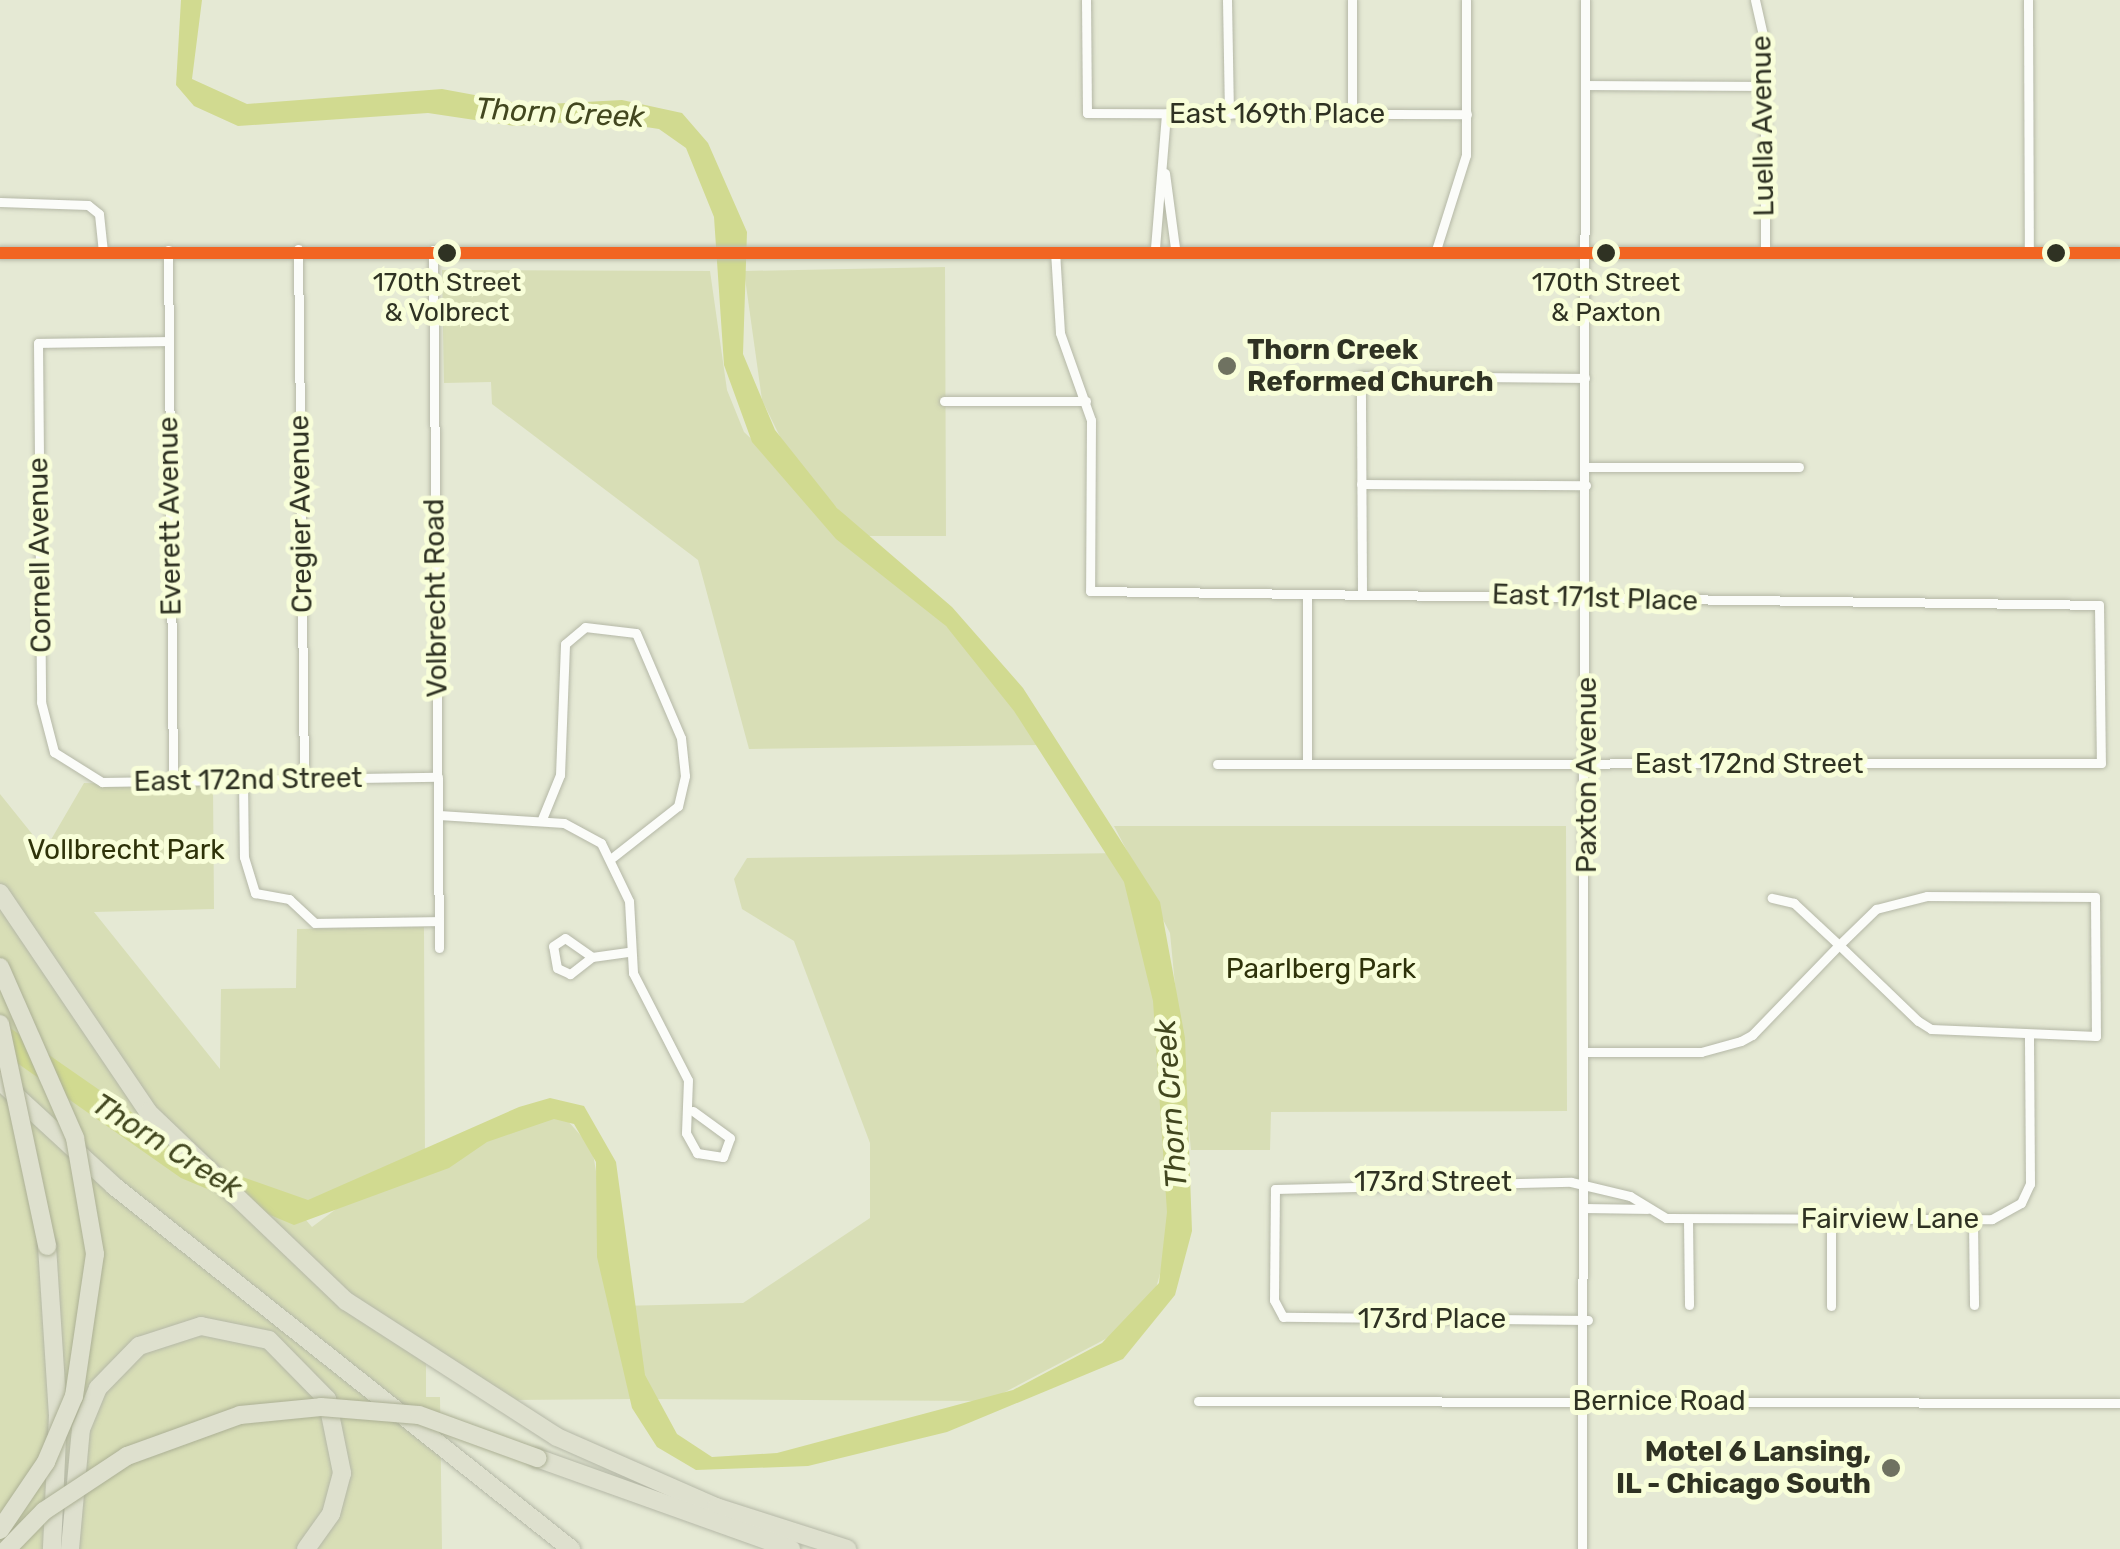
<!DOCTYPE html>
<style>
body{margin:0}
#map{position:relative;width:2120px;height:1549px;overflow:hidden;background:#e5e9d4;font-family:Rubik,sans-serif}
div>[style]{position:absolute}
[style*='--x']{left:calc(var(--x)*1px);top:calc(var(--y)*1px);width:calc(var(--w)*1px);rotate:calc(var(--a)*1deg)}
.green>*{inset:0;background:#d8deb6}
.water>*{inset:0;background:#d1da90}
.roads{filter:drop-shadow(0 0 2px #b5b8a7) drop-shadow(0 0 2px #b5b8a7)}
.street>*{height:9px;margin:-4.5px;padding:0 4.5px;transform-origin:4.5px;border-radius:4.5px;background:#fbfcf9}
.secondary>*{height:12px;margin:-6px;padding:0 6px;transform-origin:6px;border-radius:6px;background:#fbfcf9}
.highway>*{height:18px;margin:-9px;padding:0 9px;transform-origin:9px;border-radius:9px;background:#dee0ce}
.bridges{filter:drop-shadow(0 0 2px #acb095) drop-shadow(0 0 2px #acb095)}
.highway-bridge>*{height:18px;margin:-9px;padding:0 9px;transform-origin:9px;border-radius:9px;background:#dee0ce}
.bus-1>*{height:12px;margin:-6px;padding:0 6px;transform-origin:6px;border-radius:6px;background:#f26522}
.dots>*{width:28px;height:28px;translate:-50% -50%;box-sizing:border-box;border:5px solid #f8fed9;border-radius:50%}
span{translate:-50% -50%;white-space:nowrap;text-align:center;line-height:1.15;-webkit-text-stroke:10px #f8fed9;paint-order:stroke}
.bus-label{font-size:26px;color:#2f3223}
.street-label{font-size:28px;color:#2f3223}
.poi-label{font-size:28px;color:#2f3223;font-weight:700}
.left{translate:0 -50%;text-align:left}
.right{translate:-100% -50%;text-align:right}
.park-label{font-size:28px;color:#2e3209}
.water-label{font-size:30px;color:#42471f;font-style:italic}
</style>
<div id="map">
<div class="green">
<div style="clip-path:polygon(945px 267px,946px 536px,863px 536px,790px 457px,762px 400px,744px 271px)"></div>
<div style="clip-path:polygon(442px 270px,710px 271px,727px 390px,744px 432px,909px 587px,1013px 696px,1043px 745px,749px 749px,698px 560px,492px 404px,491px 382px,444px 383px)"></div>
<div style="clip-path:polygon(84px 783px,213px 786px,214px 909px,94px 912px,220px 1069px,221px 989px,296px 988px,297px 929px,424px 927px,425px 1164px,309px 1205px,287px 1198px,312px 1227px,355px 1195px,540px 1118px,566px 1119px,592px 1148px,635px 1399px,511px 1400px,426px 1347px,426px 1397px,440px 1397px,442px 1549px,0 1549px,0 794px,45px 850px)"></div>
<div style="clip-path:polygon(1114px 826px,1566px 826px,1567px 1111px,1271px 1112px,1270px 1150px,1191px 1150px,1170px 933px)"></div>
<div style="clip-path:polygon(1122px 853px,1143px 886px,1175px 1220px,1156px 1288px,1132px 1325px,988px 1401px,645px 1399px,619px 1306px,743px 1303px,870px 1218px,870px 1143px,794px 941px,742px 909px,734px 879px,747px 858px)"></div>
</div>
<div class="water">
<div style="clip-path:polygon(181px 0,202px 0,192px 79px,247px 104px,442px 89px,529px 105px,622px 100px,682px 113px,708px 143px,747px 232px,743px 354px,775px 430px,837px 508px,952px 607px,1023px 688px,1160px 902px,1185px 1038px,1192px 1231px,1175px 1295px,1123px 1359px,947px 1432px,808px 1466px,696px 1470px,657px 1447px,632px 1408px,597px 1257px,596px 1162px,574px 1124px,554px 1119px,487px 1142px,449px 1168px,294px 1225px,181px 1178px,0 1051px,0 1021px,206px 1164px,308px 1200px,519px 1107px,550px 1098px,584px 1106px,616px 1162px,645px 1375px,677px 1434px,712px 1457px,777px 1453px,1013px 1390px,1102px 1343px,1159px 1283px,1167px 1212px,1153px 1001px,1124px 882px,1014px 711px,946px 626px,836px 539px,752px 442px,724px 365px,714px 217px,686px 148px,659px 129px,600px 120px,515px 126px,428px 113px,238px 126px,194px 106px,176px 85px)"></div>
</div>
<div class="roads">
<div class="street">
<div style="--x:1086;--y:0;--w:113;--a:89.5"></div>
<div style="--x:1087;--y:113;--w:380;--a:0.2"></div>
<div style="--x:1227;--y:0;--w:114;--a:89"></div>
<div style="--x:1352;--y:0;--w:114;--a:90"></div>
<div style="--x:1755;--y:0;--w:45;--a:77.2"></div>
<div style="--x:1765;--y:44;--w:208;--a:90"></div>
<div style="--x:2028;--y:0;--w:253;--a:89.8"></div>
<div style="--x:1586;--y:85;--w:179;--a:0.3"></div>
<div style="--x:1165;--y:173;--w:76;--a:82.4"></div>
<div style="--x:0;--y:202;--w:88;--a:2"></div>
<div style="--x:88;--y:205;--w:14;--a:39"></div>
<div style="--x:99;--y:214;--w:37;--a:84"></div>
<div style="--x:1155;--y:248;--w:135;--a:-85.3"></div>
<div style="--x:298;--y:249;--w:530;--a:89.35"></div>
<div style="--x:168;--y:250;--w:532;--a:89.46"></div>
<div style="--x:433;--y:250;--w:698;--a:89.51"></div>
<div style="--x:1436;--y:250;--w:100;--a:-72.5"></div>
<div style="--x:1466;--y:155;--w:155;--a:-90"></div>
<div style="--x:1055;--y:251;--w:82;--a:86.5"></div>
<div style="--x:1060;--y:333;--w:92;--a:70.4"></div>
<div style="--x:1091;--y:420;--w:171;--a:90.3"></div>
<div style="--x:1090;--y:591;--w:1009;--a:0.79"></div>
<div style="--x:2099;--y:605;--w:158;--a:89.3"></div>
<div style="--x:2101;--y:763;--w:884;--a:179.94"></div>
<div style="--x:167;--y:341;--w:129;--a:179.1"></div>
<div style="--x:38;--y:343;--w:359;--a:89.5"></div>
<div style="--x:41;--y:702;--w:52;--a:75.4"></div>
<div style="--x:54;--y:752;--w:57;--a:32"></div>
<div style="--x:102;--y:782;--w:336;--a:-0.9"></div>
<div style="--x:944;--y:401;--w:142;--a:0"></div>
<div style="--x:1586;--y:467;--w:213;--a:0"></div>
<div style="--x:1361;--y:484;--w:225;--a:0.3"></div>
<div style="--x:1307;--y:594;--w:169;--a:90"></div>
<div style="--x:1362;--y:594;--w:218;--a:-90.3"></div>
<div style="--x:1361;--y:376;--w:224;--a:0.5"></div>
<div style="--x:243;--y:780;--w:77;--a:89.3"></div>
<div style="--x:244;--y:857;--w:38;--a:73"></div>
<div style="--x:255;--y:893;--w:35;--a:10"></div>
<div style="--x:289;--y:899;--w:35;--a:43"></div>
<div style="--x:315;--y:923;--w:124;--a:-0.9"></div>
<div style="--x:439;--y:815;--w:125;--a:3.7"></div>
<div style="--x:564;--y:823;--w:42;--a:28.4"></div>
<div style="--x:601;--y:843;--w:64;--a:64.2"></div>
<div style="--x:629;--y:901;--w:72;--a:86.8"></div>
<div style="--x:633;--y:973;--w:120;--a:62.8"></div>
<div style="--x:688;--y:1080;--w:53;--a:92.2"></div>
<div style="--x:686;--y:1133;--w:23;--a:61"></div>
<div style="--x:697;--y:1153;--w:26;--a:9"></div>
<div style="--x:723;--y:1157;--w:20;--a:-70"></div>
<div style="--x:730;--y:1138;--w:46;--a:-143.9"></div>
<div style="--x:542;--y:819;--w:48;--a:-67.8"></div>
<div style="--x:560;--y:775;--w:131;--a:-87.8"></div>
<div style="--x:565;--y:644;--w:26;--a:-40"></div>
<div style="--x:585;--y:627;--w:51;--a:6.7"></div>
<div style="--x:636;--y:633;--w:114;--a:66.8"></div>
<div style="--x:681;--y:738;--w:38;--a:84"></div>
<div style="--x:685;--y:776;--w:31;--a:103"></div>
<div style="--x:678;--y:806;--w:83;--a:141.9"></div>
<div style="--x:592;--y:957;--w:28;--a:142"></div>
<div style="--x:570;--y:974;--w:14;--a:-155"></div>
<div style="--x:557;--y:968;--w:22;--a:-100"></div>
<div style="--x:553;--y:946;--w:14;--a:-34"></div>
<div style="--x:565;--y:938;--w:33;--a:35"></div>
<div style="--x:592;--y:957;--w:36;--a:-8"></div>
<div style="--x:1588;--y:1052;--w:113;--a:0"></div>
<div style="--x:1701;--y:1052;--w:41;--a:-15.4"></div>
<div style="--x:1741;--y:1041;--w:13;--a:-29"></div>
<div style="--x:1752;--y:1035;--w:125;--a:-46"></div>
<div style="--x:1839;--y:945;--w:52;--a:-44.2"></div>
<div style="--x:1876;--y:909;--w:53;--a:-14.3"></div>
<div style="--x:1927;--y:896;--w:168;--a:0.3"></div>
<div style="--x:2095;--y:897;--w:139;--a:89.6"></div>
<div style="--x:2096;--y:1036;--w:165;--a:-177.6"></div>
<div style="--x:1931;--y:1029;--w:15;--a:-148"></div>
<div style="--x:1918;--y:1021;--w:110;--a:-136.1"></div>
<div style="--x:1839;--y:945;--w:62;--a:-137"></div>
<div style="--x:1794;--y:903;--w:23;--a:-167"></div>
<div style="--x:1588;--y:1208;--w:59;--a:1"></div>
<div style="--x:1688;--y:1220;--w:85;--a:89.3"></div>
<div style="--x:1831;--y:1220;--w:86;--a:90"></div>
<div style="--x:1973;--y:1220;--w:85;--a:89.3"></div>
<div style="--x:1588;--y:1320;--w:305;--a:-179.4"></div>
<div style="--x:1283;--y:1317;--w:19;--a:-118"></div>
<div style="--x:1274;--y:1300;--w:111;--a:-89.5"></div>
<div style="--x:1275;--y:1189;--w:296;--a:-1.4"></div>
<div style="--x:1571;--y:1182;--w:61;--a:13.3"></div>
<div style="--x:1630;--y:1196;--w:42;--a:31.4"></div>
<div style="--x:1666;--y:1218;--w:326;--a:0.2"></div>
<div style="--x:1992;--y:1219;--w:33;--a:-29"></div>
<div style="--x:2021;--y:1203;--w:21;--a:-65"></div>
<div style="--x:2030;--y:1184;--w:148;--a:-90.4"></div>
<div style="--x:1198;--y:1401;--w:922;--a:0.12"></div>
<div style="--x:1582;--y:1549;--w:1549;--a:-89.89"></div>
</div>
<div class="secondary">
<div style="--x:0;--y:253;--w:2120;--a:0"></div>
</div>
<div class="highway">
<div style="--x:0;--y:893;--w:264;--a:55.9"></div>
<div style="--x:148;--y:1112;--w:274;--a:43.7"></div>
<div style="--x:346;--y:1301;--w:251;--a:32.8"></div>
<div style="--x:557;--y:1437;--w:174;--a:23.8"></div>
<div style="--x:716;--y:1507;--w:138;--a:17.8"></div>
<div style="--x:0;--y:1081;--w:155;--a:42.6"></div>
<div style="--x:114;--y:1186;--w:584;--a:38.46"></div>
<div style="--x:47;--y:1246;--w:169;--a:86.3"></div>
<div style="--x:58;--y:1415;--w:134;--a:92.6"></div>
<div style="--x:537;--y:1458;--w:270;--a:19.7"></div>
<div style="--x:70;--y:1549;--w:121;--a:-84.8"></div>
<div style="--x:81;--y:1429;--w:44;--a:-67.5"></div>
<div style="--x:98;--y:1388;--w:59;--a:-45.7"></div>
<div style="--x:139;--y:1346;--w:65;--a:-17.9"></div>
<div style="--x:201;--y:1326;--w:69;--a:11.6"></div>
<div style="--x:269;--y:1340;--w:83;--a:45.5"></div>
<div style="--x:327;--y:1399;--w:76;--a:78.5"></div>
<div style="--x:342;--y:1473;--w:42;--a:105"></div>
<div style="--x:331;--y:1514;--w:43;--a:125.5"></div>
</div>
</div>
<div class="bridges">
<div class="highway-bridge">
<div style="--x:0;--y:967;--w:187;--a:66.3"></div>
<div style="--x:75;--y:1138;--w:118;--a:80.2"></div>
<div style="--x:95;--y:1254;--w:144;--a:98.4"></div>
<div style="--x:74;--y:1396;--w:72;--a:113"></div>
<div style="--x:46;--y:1462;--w:82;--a:124.1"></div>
<div style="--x:0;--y:1024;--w:227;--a:78"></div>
<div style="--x:7;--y:1549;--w:53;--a:-45.8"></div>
<div style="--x:44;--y:1511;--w:100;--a:-33.5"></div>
<div style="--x:127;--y:1456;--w:120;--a:-19.9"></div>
<div style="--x:240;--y:1415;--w:81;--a:-5.6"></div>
<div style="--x:321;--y:1407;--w:98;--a:4.7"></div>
<div style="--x:419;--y:1415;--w:126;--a:20"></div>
</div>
</div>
<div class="bus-1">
<div style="--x:0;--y:253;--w:2120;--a:0"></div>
</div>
<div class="dots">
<div style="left:447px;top:253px;background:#2f3223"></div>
<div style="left:1606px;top:253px;background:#2f3223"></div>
<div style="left:2056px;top:253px;background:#2f3223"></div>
<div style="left:1227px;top:366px;background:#6f7261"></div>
<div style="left:1891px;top:1468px;background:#6f7261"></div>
</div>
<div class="bus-label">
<span style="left:447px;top:298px">170th Street<br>&amp; Volbrect</span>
<span style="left:1606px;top:298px">170th Street<br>&amp; Paxton</span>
</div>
<div class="street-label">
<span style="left:1277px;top:114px">East 169th Place</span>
<span style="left:1763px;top:126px;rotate:-91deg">Luella Avenue</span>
<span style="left:301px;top:514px;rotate:-91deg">Cregier Avenue</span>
<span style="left:170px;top:516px;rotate:-91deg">Everett Avenue</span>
<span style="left:40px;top:555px;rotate:-91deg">Cornell Avenue</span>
<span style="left:436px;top:598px;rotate:-91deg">Volbrecht Road</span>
<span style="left:1595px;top:598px;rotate:2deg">East 171st Place</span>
<span style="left:1749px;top:764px">East 172nd Street</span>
<span style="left:1587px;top:775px;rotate:-90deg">Paxton Avenue</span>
<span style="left:248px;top:780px;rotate:-1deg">East 172nd Street</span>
<span style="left:1433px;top:1182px">173rd Street</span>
<span style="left:1890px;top:1219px">Fairview Lane</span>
<span style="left:1432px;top:1319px">173rd Place</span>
<span style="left:1659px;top:1401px">Bernice Road</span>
</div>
<div class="poi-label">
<span class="left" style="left:1247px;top:366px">Thorn Creek<br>Reformed Church</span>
<span class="right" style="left:1871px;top:1468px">Motel 6 Lansing,<br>IL - Chicago South</span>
</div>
<div class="park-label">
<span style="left:126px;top:850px">Vollbrecht Park</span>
<span style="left:1321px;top:969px">Paarlberg Park</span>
</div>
<div class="water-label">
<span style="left:560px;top:113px;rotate:3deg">Thorn Creek</span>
<span style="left:1171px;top:1104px;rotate:-94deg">Thorn Creek</span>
<span style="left:167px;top:1146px;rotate:32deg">Thorn Creek</span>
</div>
</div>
